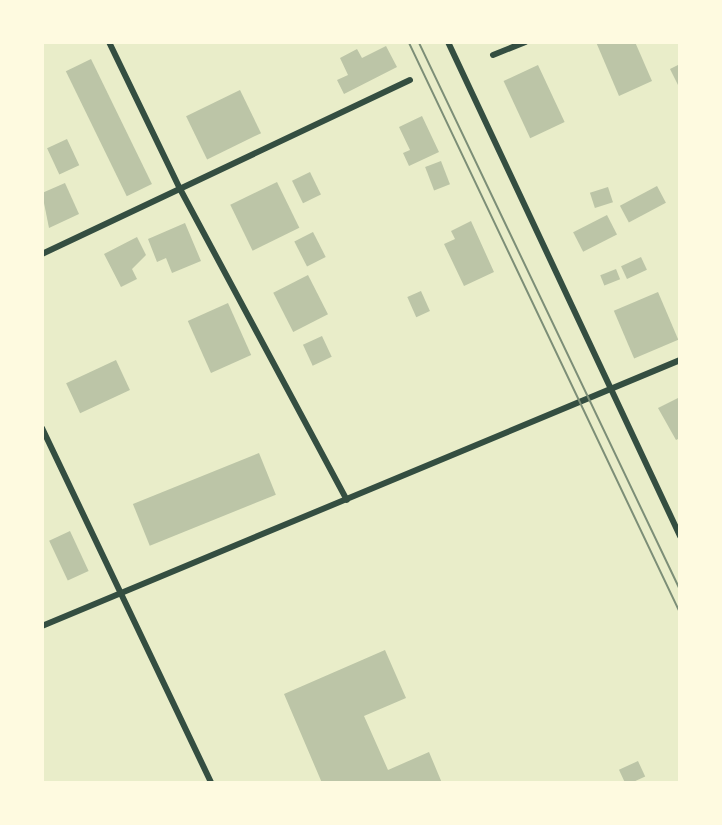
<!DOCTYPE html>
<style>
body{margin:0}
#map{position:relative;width:722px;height:825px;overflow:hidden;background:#e9edc9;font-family:Arial,sans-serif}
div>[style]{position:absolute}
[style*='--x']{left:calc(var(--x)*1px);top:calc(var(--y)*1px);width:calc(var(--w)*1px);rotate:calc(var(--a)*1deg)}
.building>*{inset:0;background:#bcc5a7;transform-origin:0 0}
.minor>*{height:6px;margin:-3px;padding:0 3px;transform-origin:3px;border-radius:3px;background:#344e41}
.tram>*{height:1.5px;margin:-0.75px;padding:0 0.75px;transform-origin:0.75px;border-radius:0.75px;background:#7c8e77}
span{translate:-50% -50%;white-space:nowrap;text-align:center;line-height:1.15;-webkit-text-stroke:6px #fefae0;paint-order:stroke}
.frame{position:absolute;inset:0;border:44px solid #fefae0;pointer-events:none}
</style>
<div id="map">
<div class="building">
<div style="clip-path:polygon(596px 42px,635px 42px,652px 81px,619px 96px)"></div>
<div style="clip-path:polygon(386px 46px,397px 67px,344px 94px,337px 80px,348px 75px,340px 58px,357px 49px,362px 58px)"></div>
<div style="left:91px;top:59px;width:139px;height:28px;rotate:64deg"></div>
<div style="clip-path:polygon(680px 64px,680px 84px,678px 85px,670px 69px)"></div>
<div style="left:538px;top:65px;width:63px;height:38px;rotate:65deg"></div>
<div style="left:240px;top:90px;width:48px;height:60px;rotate:64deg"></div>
<div style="clip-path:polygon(422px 116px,439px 152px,409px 166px,403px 153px,410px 150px,399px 127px)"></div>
<div style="left:67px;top:139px;width:29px;height:22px;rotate:65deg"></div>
<div style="left:441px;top:161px;width:25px;height:17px;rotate:69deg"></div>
<div style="left:310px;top:172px;width:25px;height:20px;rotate:64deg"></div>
<div style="left:277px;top:182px;width:51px;height:52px;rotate:64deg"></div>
<div style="clip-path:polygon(65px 183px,79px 214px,49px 228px,42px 193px)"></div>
<div style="left:657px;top:186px;width:19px;height:42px;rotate:62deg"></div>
<div style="left:608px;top:187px;width:16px;height:19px;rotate:72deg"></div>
<div style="left:607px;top:215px;width:22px;height:38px;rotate:63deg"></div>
<div style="clip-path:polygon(471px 221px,494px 272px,464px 286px,444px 244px,455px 239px,451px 231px)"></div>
<div style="clip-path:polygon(185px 223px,201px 261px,172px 273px,166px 258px,157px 262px,148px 239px)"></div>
<div style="left:313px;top:232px;width:28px;height:21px;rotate:63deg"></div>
<div style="clip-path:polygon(137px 237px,146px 255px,132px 269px,137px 279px,121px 287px,104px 254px)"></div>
<div style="left:641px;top:257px;width:14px;height:22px;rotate:65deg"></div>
<div style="left:616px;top:269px;width:11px;height:17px;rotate:68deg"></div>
<div style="left:308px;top:275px;width:44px;height:39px;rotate:63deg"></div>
<div style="left:421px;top:291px;width:22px;height:15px;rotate:66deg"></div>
<div style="left:658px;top:292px;width:52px;height:48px;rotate:67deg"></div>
<div style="left:228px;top:303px;width:57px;height:44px;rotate:66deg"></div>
<div style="left:322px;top:336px;width:23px;height:21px;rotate:65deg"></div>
<div style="left:116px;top:360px;width:33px;height:55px;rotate:65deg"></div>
<div style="clip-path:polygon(680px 397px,680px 438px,676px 440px,658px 408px)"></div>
<div style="left:259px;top:453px;width:45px;height:136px;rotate:68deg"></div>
<div style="left:70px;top:531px;width:44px;height:23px;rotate:65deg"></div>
<div style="clip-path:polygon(385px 650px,406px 698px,364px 716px,388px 770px,429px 752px,442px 783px,322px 783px,284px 694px)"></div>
<div style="left:638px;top:761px;width:17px;height:21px;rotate:65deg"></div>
</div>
<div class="minor">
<div style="--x:109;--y:42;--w:161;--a:64.2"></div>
<div style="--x:179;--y:187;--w:355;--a:61.8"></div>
<div style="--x:448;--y:42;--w:546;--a:64.84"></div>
<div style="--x:493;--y:55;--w:35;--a:-22"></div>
<div style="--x:42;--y:254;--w:407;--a:-25.3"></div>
<div style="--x:42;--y:428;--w:393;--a:64.5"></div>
<div style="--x:42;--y:626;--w:691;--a:-22.63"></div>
</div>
<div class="tram">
<div style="--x:409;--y:42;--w:631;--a:64.57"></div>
<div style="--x:419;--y:42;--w:606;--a:64.49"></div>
</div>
<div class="frame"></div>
</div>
